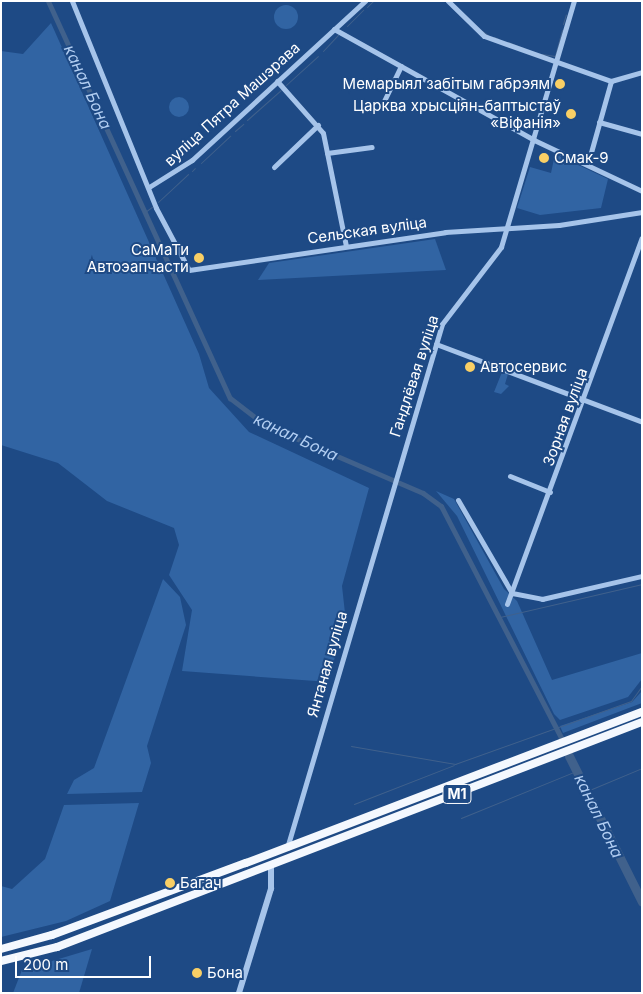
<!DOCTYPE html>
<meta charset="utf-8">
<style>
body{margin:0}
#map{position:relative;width:643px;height:994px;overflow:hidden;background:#1e4a85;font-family:Inter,sans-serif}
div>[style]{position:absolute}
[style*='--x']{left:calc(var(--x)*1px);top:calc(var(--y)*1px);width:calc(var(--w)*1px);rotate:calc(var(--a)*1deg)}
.green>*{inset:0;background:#3164a3}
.round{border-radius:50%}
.stream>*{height:1px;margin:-0.5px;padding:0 0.5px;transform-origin:0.5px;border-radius:0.5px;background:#40618c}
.canal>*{height:5px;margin:-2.5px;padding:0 2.5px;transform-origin:2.5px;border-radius:2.5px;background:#40618c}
.river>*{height:9px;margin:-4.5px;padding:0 4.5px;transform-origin:4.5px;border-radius:4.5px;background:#40618c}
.minor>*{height:5px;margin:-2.5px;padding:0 2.5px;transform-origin:2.5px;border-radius:2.5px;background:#a6c4ea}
.tertiary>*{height:5.5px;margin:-2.75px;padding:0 2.75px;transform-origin:2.75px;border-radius:2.75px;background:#a6c4ea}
.trunk>*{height:8px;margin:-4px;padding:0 4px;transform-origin:4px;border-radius:4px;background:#f4f8fe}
.dots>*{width:14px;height:14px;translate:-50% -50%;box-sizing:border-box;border:2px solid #1e4a85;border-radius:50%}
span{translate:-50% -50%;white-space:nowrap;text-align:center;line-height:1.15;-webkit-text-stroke:4px #1e4a85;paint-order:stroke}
.shield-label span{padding:1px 4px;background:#1e4a85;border:1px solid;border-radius:4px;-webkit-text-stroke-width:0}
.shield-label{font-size:14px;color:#fff;font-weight:700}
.poi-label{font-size:15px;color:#fff}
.right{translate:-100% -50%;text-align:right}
.left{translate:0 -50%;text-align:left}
.street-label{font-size:15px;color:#fff}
.water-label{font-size:16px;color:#b2cef2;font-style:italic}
.frame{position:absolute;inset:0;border:2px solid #fff;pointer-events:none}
.scale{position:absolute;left:15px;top:956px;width:136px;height:22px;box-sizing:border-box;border:2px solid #fff;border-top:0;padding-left:6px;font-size:15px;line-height:18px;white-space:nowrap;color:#fff;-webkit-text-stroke:4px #1e4a85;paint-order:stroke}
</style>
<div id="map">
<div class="green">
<div class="round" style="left:274px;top:5px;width:24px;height:24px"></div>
<div style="clip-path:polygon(51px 23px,199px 354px,209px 388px,249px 432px,369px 488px,342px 586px,345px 613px,329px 682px,182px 671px,192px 610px,169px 575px,179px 545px,174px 528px,107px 501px,58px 463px,1px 445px,1px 51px,23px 54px)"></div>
<div class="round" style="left:169px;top:97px;width:20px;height:20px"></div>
<div style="clip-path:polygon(555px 154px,608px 179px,601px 208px,540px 215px,517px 208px,530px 167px,551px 173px)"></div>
<div style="clip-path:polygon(435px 239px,446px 270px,258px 280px,269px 263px)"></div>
<div style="clip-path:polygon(502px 372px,508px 374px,505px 384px,509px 386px,501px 394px,494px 392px)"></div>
<div style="clip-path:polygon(436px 491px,454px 499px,504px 589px,517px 601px,552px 680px,642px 653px,642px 679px,628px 697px,560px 720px,554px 714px,457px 516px)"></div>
<div style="clip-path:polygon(163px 579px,180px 597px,186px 625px,147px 746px,151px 763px,142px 792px,67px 794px,74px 780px,94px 768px)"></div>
<div style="clip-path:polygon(642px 691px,642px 703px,563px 733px,560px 726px,632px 702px)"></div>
<div style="clip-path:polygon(139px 803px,110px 901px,66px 921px,1px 937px,1px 886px,12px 889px,45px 859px,64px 805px)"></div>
<div style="clip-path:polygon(92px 949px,79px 993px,13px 993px,22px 970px)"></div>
</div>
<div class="stream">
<div style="--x:367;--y:7;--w:8;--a:-45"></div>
<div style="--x:563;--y:24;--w:10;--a:-73"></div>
<div style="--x:347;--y:26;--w:23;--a:-45"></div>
<div style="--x:482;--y:31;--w:7;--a:34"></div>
<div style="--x:494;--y:37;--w:5;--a:22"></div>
<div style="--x:508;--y:42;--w:17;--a:21"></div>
<div style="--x:323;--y:51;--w:22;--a:-47"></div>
<div style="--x:542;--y:54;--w:13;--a:9"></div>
<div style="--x:555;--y:56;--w:27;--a:-75"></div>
<div style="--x:286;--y:85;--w:43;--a:-42.2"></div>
<div style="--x:247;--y:120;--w:45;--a:-41.4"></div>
<div style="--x:235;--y:131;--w:11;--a:-41"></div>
<div style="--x:201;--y:163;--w:40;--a:-43"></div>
<div style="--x:192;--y:171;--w:4;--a:-45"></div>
<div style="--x:158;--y:202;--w:41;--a:-43"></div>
<div style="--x:145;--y:212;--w:9;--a:-36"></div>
<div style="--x:500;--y:617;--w:146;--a:-13.1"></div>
<div style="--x:351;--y:746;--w:106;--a:9.8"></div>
<div style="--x:455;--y:764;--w:187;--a:-19.7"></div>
<div style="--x:631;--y:701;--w:19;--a:-54"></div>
<div style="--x:587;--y:791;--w:60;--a:-22.7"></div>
<div style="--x:354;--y:804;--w:107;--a:-21.3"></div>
<div style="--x:461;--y:818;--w:124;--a:-22.2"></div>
</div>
<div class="canal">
<div style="--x:48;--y:1;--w:437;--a:65.4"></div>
<div style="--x:230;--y:398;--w:44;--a:37.6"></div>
<div style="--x:265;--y:425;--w:172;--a:23.3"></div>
<div style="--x:423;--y:493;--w:22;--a:36"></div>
<div style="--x:441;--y:506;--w:263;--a:62.6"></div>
</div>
<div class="river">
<div style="--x:569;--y:756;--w:163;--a:63.4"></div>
</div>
<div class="minor">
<div style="--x:72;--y:1;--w:223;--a:67.9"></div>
<div style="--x:156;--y:208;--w:70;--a:62"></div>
<div style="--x:189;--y:270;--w:259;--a:-8.4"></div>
<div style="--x:445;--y:232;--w:114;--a:-3.5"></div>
<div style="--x:559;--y:225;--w:84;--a:-8.9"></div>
<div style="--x:448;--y:1;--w:50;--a:44.2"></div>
<div style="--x:484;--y:36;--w:135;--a:19.5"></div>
<div style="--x:611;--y:81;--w:32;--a:-16"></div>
<div style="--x:334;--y:29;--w:229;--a:29"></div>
<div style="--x:534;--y:140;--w:119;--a:25.3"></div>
<div style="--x:277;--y:81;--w:69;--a:48.5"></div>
<div style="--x:323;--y:133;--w:115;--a:78.5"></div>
<div style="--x:383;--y:103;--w:41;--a:-64.1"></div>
<div style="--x:599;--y:122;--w:45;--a:15.6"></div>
<div style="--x:327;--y:153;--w:45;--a:-7.6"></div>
<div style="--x:588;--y:163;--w:85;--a:-74.3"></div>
<div style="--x:274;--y:167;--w:61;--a:-43.7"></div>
<div style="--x:149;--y:187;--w:51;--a:-32.1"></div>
<div style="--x:192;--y:160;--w:235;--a:-42.6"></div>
<div style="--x:436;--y:344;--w:220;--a:20.7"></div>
<div style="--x:510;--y:476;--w:43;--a:21.8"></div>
<div style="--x:458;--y:500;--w:108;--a:59.9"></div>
<div style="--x:512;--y:593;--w:31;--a:11"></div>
<div style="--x:542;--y:599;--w:103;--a:-13"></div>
<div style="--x:507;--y:604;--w:390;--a:-69.8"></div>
<div style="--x:287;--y:848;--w:546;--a:-73.52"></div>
<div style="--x:442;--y:324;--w:97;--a:-52.5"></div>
<div style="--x:501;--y:247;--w:257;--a:-73.5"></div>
</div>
<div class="tertiary">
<div style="--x:239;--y:993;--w:109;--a:-72.9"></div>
<div style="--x:271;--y:889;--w:23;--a:-90"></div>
</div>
<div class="trunk">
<div style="--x:1;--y:949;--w:53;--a:-15.4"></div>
<div style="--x:52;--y:935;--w:207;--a:-20.4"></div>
<div style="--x:246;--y:863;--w:424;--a:-20.9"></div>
<div style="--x:1;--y:961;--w:58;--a:-14"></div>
<div style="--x:57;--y:947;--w:627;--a:-21.04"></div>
</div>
<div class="dots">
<div style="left:560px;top:84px;background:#f9cf65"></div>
<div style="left:571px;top:114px;background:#f9cf65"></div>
<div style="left:544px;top:158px;background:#f9cf65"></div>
<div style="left:199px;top:258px;background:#f9cf65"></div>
<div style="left:470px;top:367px;background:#f9cf65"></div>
<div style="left:170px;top:883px;background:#f9cf65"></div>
<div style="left:197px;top:973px;background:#f9cf65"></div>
</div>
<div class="shield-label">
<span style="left:457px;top:794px">М1</span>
</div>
<div class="poi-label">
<span class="right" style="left:550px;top:84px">Мемарыял забітым габрэям</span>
<span class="right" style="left:561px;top:114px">Царква хрысціян-баптыстаў<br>«Віфанія»</span>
<span class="left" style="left:554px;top:158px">Смак-9</span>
<span class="right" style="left:189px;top:258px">СаМаТи<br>Автоэапчасти</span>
<span class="left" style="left:480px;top:367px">Автосервис</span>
<span class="left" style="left:180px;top:883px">Багач</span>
<span class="left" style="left:207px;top:973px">Бона</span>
</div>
<div class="street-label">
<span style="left:232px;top:104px;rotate:-42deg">вуліца Пятра Машэрава</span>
<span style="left:367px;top:230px;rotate:-8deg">Сельская вуліца</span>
<span style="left:414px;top:376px;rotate:-72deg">Гандлёвая вуліца</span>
<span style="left:565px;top:417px;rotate:-70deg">Зорная вуліца</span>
<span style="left:327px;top:664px;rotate:-74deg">Янтаная вуліца</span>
</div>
<div class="water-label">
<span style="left:88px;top:87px;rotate:65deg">канал Бона</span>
<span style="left:296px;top:437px;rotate:25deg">канал Бона</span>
<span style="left:599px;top:816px;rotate:64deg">канал Бона</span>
</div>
<div class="frame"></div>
<div class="scale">200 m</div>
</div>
